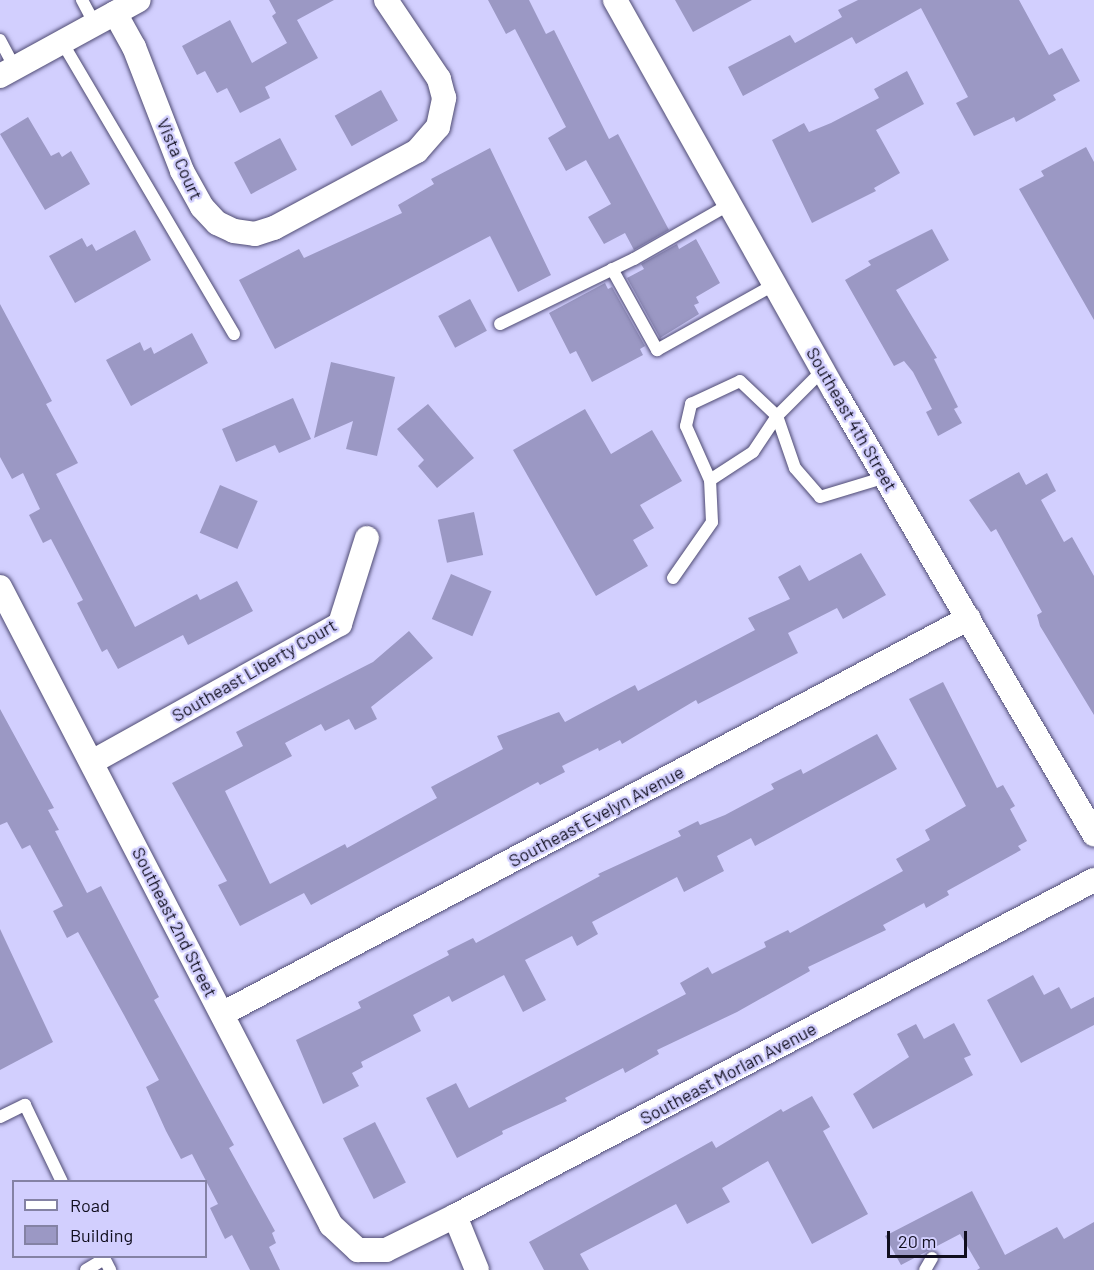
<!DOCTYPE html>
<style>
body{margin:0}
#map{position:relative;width:1094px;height:1270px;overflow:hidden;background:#d2cffe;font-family:Barlow,sans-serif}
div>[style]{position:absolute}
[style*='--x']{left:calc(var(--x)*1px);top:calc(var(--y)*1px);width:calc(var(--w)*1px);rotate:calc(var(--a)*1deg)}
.building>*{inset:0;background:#9b98c4;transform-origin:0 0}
.roads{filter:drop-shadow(0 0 2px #4f4b73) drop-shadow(0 0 2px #4f4b73)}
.service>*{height:12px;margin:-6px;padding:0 6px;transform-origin:6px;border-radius:6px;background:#fff}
.minor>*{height:24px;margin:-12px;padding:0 12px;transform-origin:12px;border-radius:12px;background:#fff}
span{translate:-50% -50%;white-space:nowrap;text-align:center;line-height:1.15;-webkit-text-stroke:5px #d2cffe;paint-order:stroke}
.street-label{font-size:18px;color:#100e1e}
.legend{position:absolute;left:12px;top:1180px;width:195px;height:78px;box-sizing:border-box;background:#d2cffe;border:2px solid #8482a4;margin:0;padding:8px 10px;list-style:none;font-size:18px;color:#100e1e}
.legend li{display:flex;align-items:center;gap:12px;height:30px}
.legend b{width:30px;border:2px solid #8482a4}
.scale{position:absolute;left:887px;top:1231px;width:80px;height:27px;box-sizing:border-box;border:3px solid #100e1e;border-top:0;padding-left:8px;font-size:18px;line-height:21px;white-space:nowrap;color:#100e1e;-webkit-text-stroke:4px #d2cffe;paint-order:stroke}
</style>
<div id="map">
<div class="building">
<div style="clip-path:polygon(269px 0,334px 0,297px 20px,318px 58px,265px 87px,270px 98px,240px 113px,227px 88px,217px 93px,205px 71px,197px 75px,182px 46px,230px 20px,252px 63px,287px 43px,272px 16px,276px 13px)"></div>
<div style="clip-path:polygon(488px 0,529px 0,546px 34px,554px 30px,609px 139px,618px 134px,669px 230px,634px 250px,625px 233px,604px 244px,588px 217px,611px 204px,586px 160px,566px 171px,548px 138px,566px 127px,515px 29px,506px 34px)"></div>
<div style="clip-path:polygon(675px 0,752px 0,693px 32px)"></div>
<div style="clip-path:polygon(858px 0,1019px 0,1049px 55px,1062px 48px,1080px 81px,1053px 95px,1056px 100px,1016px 122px,1014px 117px,974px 136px,956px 103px,968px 97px,921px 8px,856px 44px,852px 37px,743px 96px,728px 67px,790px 35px,795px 43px,842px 17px,838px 10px)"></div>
<div style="clip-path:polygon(907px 71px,924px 104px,876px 130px,900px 173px,874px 188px,876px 191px,812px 223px,772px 140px,804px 123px,809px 132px,831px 123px,879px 98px,874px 89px)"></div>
<div style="left:381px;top:90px;width:35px;height:53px;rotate:61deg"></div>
<div style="clip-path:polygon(28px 117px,51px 156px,59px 152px,62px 157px,71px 151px,90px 184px,45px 210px,0 134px)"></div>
<div style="left:280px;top:138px;width:36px;height:52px;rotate:62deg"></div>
<div style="clip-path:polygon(1086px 147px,1094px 162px,1094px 320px,1019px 189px,1044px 176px,1041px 171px)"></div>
<div style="clip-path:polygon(490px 148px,551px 275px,518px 292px,490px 236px,275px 349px,239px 280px,299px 249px,304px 258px,402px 213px,398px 205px,434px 184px,431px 179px)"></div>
<div style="clip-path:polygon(932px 229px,949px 260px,896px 290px,937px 358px,934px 359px,958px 407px,954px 409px,962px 423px,938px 436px,926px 412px,932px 409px,913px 372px,904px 361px,894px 366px,845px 280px,871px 265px,868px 261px)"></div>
<div style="clip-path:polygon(135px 230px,151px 260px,75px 303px,49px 256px,82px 238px,87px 247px,92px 244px,96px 251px)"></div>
<div style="clip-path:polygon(696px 239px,720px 283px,696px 297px,699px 303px,694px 305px,699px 314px,660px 338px,627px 278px,644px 269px,641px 264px,677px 244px,679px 249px)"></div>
<div style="clip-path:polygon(605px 283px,608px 289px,612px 287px,645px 346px,640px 349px,643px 355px,592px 382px,576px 351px,570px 354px,549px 313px)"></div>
<div style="left:470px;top:299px;width:36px;height:36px;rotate:62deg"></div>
<div style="clip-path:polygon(0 304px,52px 401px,46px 404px,78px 463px,56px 474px,135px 627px,197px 594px,200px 600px,237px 581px,253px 611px,188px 645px,183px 635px,118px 669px,107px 649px,102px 652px,77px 603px,83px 600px,51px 539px,43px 543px,29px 515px,40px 509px,23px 473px,12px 479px,0 457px)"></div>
<div style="clip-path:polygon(192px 333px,208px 363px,131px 406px,106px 360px,140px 342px,144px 351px,151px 347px,154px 354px)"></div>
<div style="clip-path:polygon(331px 362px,395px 377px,377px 456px,346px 449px,353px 421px,314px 438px)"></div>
<div style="clip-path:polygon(293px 398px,311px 439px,279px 453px,275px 445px,236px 462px,222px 429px)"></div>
<div style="clip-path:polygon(428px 404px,474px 458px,437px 488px,418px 466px,424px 460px,397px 429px)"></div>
<div style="clip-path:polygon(585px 409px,611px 454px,652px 430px,682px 481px,640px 505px,654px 528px,633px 540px,648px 566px,596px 596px,513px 450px)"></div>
<div style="clip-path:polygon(1019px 472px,1026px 485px,1047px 473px,1056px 491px,1041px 500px,1064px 542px,1072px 537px,1094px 576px,1094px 715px,1040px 626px,1037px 615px,1042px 612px,996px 529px,991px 532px,969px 500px)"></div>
<div style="left:220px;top:485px;width:41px;height:52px;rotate:23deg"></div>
<div style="left:474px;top:512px;width:44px;height:37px;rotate:78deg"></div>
<div style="clip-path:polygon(861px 553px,886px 595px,843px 619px,837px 608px,788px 633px,798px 653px,698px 704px,696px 700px,622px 744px,620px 740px,599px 751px,598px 748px,562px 766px,565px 772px,540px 785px,538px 782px,311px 905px,304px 893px,240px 926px,218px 885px,227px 881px,172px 783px,243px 746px,236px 732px,373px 662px,409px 631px,433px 658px,371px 707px,377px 719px,355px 730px,349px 719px,325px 731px,321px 724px,285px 743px,292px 756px,225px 791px,270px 884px,345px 844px,347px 848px,437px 798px,431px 787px,503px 749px,497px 736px,559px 712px,565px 722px,635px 685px,638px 691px,755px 630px,748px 618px,790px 599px,778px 577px,800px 565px,809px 581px)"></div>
<div style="left:451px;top:574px;width:44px;height:49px;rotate:23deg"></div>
<div style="clip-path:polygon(943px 682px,997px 788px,1003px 785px,1015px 806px,1010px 809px,1027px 841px,1018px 846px,1021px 850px,947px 891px,949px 895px,926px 908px,924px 903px,883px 925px,886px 930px,808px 967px,810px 971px,737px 1012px,657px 1050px,659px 1054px,625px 1073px,623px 1068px,565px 1098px,567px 1101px,502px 1131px,503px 1134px,457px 1158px,426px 1098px,456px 1083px,469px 1108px,686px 994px,680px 983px,708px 967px,712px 974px,766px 947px,764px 942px,788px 930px,790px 933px,903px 871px,896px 859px,930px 840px,925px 830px,966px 806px,909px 699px)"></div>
<div style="clip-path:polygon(0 709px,54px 808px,48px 810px,59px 830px,55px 831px,87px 893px,101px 886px,159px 997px,154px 1000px,234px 1145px,229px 1148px,275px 1231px,272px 1233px,276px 1243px,269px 1247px,280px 1270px,250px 1270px,232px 1235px,225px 1239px,210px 1208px,218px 1204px,192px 1154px,181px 1159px,166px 1131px,146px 1087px,159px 1080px,124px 1015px,78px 932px,67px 938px,53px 911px,63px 906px,30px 845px,22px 849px,7px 822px,0 825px)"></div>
<div style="clip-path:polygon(877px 734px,897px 769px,755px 846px,751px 838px,717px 856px,724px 871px,684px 892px,677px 877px,592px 922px,598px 934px,577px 946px,572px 936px,525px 960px,546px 1000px,523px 1012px,504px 975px,452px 1002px,449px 996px,413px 1015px,421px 1031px,361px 1062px,363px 1067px,352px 1073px,359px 1086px,323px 1104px,296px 1040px,361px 1008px,358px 1002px,449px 955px,447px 951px,473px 938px,476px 943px,600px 876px,598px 874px,681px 836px,678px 831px,698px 821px,700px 825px,725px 815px,774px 789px,771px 784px,801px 769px,803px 774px)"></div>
<div style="clip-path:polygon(0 929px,53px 1042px,0 1070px)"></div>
<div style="clip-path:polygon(1033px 975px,1044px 995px,1059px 987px,1071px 1009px,1094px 997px,1094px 1025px,1021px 1063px,987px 1000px)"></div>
<div style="clip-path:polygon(954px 1023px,971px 1055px,964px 1058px,973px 1075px,873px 1129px,853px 1094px,909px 1057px,897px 1034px,916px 1024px,924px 1039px)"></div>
<div style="clip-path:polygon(812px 1096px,830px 1127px,823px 1131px,868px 1214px,812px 1244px,768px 1161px,722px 1188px,730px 1202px,687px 1224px,676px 1204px,580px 1254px,589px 1270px,544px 1270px,529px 1242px,712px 1141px,716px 1148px,781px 1109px,783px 1112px)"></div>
<div style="left:375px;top:1122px;width:68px;height:36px;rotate:63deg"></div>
<div style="clip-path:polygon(972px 1191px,1005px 1255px,1057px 1227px,1064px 1239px,1094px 1222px,1094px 1270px,977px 1270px,980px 1268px,960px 1234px,901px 1265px,885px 1236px)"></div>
</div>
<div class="roads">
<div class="service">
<div style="--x:82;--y:0;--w:27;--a:62"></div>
<div style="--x:0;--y:40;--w:32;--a:62"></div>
<div style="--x:62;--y:42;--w:339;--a:59.5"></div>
<div style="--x:612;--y:269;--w:93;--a:60.9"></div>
<div style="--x:657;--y:350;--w:135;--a:-29.2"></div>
<div style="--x:500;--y:324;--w:149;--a:-25.9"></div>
<div style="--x:634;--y:259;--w:111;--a:-29.8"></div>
<div style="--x:823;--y:370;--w:65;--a:135"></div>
<div style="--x:777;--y:416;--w:55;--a:70.9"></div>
<div style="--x:795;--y:468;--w:38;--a:49"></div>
<div style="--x:820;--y:497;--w:69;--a:-16.9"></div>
<div style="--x:673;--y:578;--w:68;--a:-55.1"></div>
<div style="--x:712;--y:522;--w:42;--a:-92.7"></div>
<div style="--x:710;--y:480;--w:59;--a:-114"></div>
<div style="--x:686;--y:426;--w:23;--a:-77"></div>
<div style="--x:691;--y:404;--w:54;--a:-25.1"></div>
<div style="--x:740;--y:381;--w:51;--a:43.4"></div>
<div style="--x:777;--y:416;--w:43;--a:123.7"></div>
<div style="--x:753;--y:452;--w:51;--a:146.9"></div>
<div style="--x:0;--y:1117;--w:28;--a:-26"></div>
<div style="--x:25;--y:1105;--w:85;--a:64.3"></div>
<div style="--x:103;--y:1256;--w:16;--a:63"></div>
<div style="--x:86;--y:1270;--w:21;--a:-31"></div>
<div style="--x:925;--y:1270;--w:14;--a:-60"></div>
</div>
<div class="minor">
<div style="--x:615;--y:0;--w:447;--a:60.7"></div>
<div style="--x:834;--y:390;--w:515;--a:59.65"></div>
<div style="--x:115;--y:13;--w:39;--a:61"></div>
<div style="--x:134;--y:47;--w:133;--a:68.8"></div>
<div style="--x:182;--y:171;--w:41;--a:60.9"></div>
<div style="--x:202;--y:207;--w:22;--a:47"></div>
<div style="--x:217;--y:223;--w:19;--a:25"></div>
<div style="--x:234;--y:231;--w:21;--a:8"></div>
<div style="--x:255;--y:234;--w:20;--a:-18"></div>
<div style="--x:274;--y:228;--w:162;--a:-28.3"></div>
<div style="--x:417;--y:151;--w:32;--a:-49"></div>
<div style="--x:438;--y:127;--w:30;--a:-78"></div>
<div style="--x:444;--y:98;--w:20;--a:-105"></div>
<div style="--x:439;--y:79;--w:95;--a:-123.9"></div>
<div style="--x:0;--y:76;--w:158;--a:-28.7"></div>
<div style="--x:0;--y:587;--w:719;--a:62.58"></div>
<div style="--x:331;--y:1225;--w:37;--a:43"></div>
<div style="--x:358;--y:1250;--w:28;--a:0"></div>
<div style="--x:386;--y:1250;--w:77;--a:-26.2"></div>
<div style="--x:455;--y:1216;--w:722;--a:-27.74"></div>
<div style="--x:92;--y:762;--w:284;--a:-29.1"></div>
<div style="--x:340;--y:624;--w:90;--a:-72.6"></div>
<div style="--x:222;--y:1014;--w:845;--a:-27.93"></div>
<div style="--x:455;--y:1216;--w:58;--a:67.8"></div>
</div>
</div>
<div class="street-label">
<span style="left:180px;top:159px;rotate:66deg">Vista Court</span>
<span style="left:852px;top:419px;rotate:60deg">Southeast 4th Street</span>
<span style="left:254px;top:670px;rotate:-30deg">Southeast Liberty Court</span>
<span style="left:596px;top:816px;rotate:-28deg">Southeast Evelyn Avenue</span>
<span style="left:175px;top:922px;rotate:63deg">Southeast 2nd Street</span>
<span style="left:728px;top:1073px;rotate:-28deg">Southeast Morlan Avenue</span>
</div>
<ul class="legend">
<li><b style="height:8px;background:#fff"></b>Road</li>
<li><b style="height:16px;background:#9b98c4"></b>Building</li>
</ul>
<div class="scale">20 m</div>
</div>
